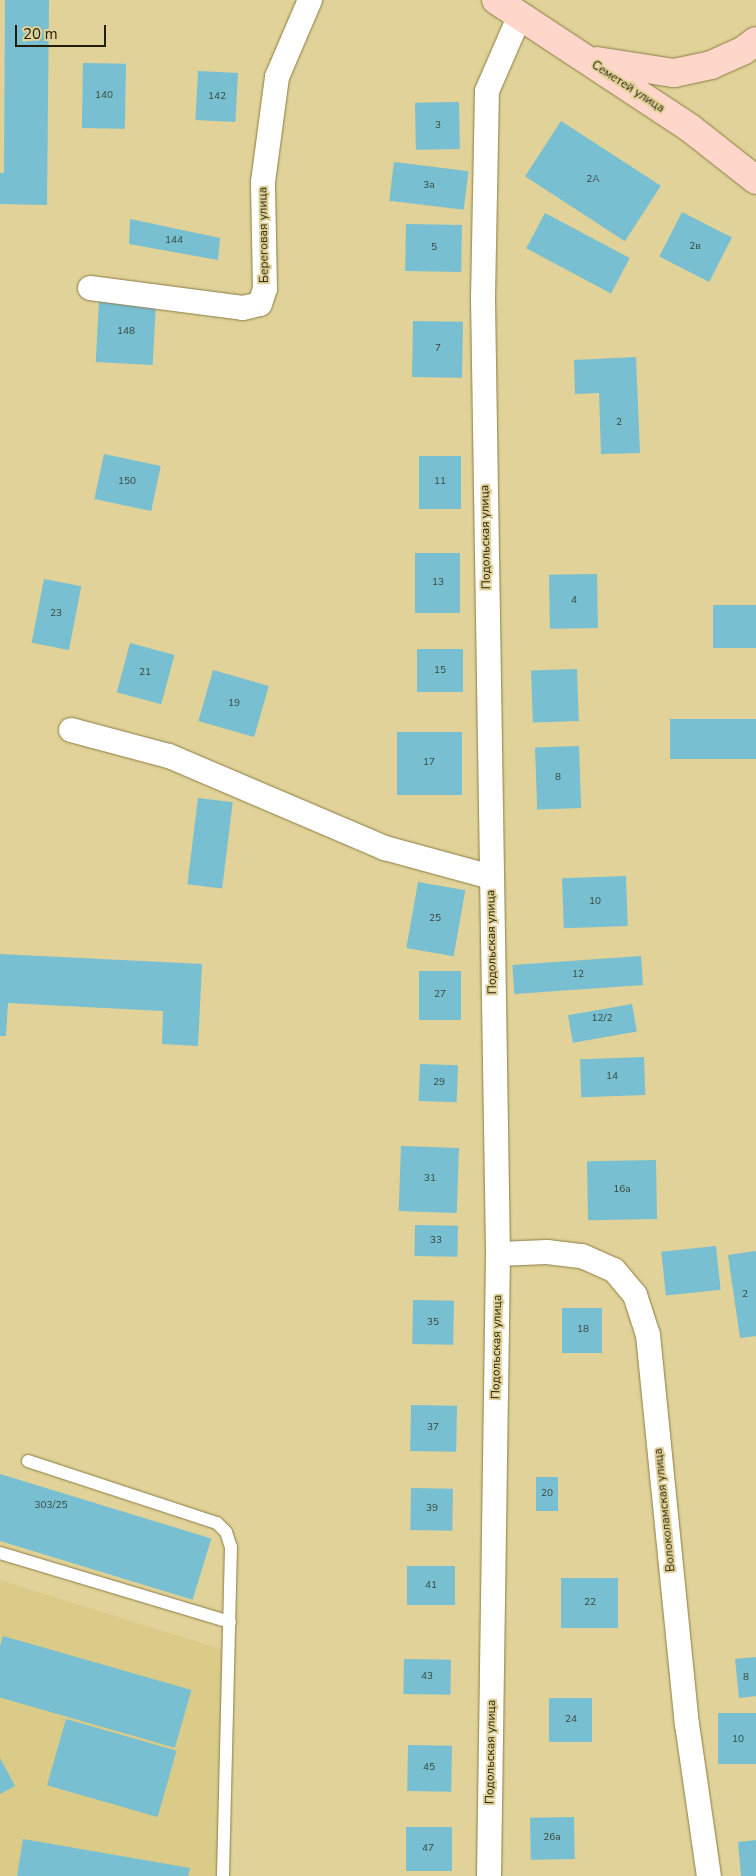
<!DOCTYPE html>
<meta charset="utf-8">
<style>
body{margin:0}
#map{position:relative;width:756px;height:1876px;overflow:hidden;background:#e0d298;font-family:"Nunito Sans",sans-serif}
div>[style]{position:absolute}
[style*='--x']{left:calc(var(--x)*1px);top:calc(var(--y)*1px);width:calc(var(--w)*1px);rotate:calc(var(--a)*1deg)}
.built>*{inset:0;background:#dacb89}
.building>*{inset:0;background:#77bfd1;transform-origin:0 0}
.roads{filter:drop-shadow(0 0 1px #8a7d46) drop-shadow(0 0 1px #8a7d46)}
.service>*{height:12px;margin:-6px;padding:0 6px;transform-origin:6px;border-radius:6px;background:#fff}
.minor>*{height:24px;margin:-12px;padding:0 12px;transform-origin:12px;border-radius:12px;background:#fff}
.secondary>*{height:28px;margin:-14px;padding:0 14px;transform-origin:14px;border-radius:14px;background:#fed6ca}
span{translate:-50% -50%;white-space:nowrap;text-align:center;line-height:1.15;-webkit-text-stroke:4px #e0d298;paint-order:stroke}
.number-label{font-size:10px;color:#384639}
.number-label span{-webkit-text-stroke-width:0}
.street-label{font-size:12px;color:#231d06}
.scale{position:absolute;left:15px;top:25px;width:91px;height:22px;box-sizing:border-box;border:2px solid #231d06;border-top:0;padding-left:6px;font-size:15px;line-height:18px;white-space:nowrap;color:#231d06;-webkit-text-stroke:4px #e0d298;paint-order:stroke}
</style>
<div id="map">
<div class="built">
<div style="clip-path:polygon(0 1580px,227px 1651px,217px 1876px,0 1876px)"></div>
</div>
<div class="building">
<div style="clip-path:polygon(5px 0,49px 0,47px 205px,0 204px,0 173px,4px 173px)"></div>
<div style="left:83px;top:63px;width:43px;height:65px;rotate:1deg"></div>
<div style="left:198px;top:71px;width:40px;height:49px;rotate:3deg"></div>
<div style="left:459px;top:102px;width:47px;height:44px;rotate:89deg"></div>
<div style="left:561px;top:121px;width:119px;height:66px;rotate:33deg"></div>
<div style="left:394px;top:162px;width:75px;height:39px;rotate:7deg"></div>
<div style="left:682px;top:212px;width:56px;height:50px;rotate:27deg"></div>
<div style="left:545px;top:213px;width:96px;height:40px;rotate:28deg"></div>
<div style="clip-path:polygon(130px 219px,220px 238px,218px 260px,129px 244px)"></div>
<div style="left:406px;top:224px;width:56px;height:47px;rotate:1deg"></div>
<div style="left:99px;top:300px;width:57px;height:62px;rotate:3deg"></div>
<div style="left:413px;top:321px;width:50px;height:56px;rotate:1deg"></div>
<div style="clip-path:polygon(636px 357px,640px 453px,601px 454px,599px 393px,575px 394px,574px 360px)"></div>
<div style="left:104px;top:454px;width:58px;height:46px;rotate:12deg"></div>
<div style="left:419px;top:456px;width:42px;height:53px"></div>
<div style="left:415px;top:553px;width:45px;height:60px"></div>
<div style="left:597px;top:574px;width:54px;height:48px;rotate:89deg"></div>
<div style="left:44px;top:579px;width:38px;height:65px;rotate:11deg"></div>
<div style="left:756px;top:605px;width:43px;height:43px;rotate:90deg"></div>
<div style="left:130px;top:643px;width:46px;height:51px;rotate:15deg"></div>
<div style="left:417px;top:649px;width:46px;height:43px"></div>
<div style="left:577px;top:669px;width:52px;height:46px;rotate:88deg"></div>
<div style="left:213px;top:670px;width:58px;height:53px;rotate:16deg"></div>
<div style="left:756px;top:719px;width:40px;height:86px;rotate:90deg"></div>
<div style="left:397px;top:732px;width:65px;height:63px"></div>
<div style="left:579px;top:746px;width:62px;height:44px;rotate:88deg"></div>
<div style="left:198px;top:798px;width:35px;height:87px;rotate:7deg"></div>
<div style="left:626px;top:876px;width:50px;height:64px;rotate:88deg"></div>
<div style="left:418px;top:882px;width:48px;height:67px;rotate:10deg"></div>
<div style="clip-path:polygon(0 954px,202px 964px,198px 1046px,162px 1044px,163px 1011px,8px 1003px,6px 1036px,0 1036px)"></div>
<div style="left:641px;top:956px;width:29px;height:129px;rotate:86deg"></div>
<div style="left:419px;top:971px;width:42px;height:49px"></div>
<div style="left:632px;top:1004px;width:28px;height:65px;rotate:80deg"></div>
<div style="left:644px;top:1057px;width:38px;height:64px;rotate:88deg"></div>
<div style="left:420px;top:1064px;width:38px;height:37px;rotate:2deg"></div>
<div style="left:401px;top:1146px;width:58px;height:65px;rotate:2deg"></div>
<div style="left:656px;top:1160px;width:59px;height:69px;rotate:89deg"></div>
<div style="left:415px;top:1225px;width:43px;height:31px;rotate:1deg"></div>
<div style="left:716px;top:1246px;width:44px;height:55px;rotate:84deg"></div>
<div style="clip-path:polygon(756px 1251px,756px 1336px,740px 1338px,728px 1255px)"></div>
<div style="left:413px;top:1300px;width:41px;height:44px;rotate:1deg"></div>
<div style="left:562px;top:1308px;width:40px;height:45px"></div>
<div style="left:411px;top:1405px;width:46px;height:46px;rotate:1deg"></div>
<div style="left:0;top:1474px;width:221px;height:64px;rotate:17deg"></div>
<div style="left:536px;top:1477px;width:22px;height:34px"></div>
<div style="left:411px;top:1488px;width:42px;height:42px;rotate:1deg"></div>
<div style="left:407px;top:1566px;width:48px;height:39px"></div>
<div style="left:618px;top:1578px;width:50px;height:57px;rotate:90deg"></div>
<div style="left:3px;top:1636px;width:196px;height:60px;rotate:16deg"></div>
<div style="clip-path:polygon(756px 1657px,756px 1696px,739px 1698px,735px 1659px)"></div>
<div style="left:404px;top:1659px;width:47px;height:35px;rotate:1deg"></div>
<div style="left:549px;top:1698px;width:43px;height:44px"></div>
<div style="left:756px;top:1713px;width:51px;height:38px;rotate:90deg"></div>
<div style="left:66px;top:1719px;width:115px;height:69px;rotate:16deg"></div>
<div style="left:408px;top:1745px;width:44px;height:46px;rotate:1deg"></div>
<div style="clip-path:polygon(0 1758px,15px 1786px,0 1794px)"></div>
<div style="left:574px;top:1817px;width:42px;height:44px;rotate:89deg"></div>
<div style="left:406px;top:1827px;width:46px;height:44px"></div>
<div style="clip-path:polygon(23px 1839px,190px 1868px,188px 1876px,17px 1876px)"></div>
<div style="clip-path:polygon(756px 1840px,756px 1876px,741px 1876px,738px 1842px)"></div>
</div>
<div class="roads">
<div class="service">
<div style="--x:28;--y:1461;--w:199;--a:18.2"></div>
<div style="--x:217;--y:1523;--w:13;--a:45"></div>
<div style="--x:226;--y:1532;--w:16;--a:72"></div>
<div style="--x:231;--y:1547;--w:329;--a:91.4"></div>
<div style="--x:0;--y:1553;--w:240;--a:16.7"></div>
</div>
<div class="minor">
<div style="--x:90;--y:288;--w:154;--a:7.4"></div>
<div style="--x:243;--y:308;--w:17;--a:-13"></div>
<div style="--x:260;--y:304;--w:16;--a:-72"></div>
<div style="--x:265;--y:289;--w:107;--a:-91.1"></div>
<div style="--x:263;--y:182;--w:106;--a:-82.4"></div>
<div style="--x:277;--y:77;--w:84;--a:-66.8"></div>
<div style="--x:71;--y:730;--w:101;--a:14.9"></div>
<div style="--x:169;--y:756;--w:235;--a:23.1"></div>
<div style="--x:385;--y:848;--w:110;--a:15.3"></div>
<div style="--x:498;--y:1254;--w:49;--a:-2.3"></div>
<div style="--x:547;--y:1252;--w:35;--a:7"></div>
<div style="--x:582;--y:1256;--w:35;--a:24"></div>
<div style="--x:614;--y:1270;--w:33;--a:50"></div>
<div style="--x:635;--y:1295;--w:42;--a:72"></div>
<div style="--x:648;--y:1335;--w:391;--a:84.3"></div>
<div style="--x:687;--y:1724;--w:154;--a:81.8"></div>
<div style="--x:489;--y:1876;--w:622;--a:-89.17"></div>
<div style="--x:498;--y:1254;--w:956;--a:-90.9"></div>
<div style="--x:483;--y:298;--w:207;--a:-88.9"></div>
<div style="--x:487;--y:91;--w:83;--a:-66.5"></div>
</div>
<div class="secondary">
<div style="--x:496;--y:0;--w:232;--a:33.4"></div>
<div style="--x:690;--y:128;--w:84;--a:38.2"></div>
<div style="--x:597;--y:61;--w:78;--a:8.9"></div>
<div style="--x:674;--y:73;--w:38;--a:-12"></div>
<div style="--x:711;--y:65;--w:36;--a:-24"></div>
<div style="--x:744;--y:50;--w:15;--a:-37"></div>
</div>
</div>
<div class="number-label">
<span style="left:104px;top:96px">140</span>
<span style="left:217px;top:97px">142</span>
<span style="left:438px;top:126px">3</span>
<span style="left:593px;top:180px">2А</span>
<span style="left:429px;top:186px">3а</span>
<span style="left:174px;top:241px">144</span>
<span style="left:695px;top:247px">2в</span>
<span style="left:434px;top:248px">5</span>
<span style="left:126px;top:332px">148</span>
<span style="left:438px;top:349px">7</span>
<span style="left:619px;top:423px">2</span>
<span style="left:127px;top:482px">150</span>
<span style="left:440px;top:482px">11</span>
<span style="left:438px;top:583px">13</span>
<span style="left:574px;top:601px">4</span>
<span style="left:56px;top:614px">23</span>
<span style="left:440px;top:671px">15</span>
<span style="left:145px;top:673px">21</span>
<span style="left:234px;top:704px">19</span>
<span style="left:429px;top:763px">17</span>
<span style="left:558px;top:778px">8</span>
<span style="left:595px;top:902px">10</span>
<span style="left:435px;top:919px">25</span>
<span style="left:578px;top:975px">12</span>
<span style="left:440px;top:995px">27</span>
<span style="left:602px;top:1019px">12/2</span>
<span style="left:612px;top:1077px">14</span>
<span style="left:439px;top:1083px">29</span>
<span style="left:430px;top:1179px">31</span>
<span style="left:622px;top:1190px">16а</span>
<span style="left:436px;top:1241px">33</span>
<span style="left:745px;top:1295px">2</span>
<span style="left:433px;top:1323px">35</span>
<span style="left:583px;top:1330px">18</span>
<span style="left:433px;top:1428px">37</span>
<span style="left:547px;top:1494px">20</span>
<span style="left:51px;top:1506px">303/25</span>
<span style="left:432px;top:1509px">39</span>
<span style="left:431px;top:1586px">41</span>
<span style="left:590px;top:1603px">22</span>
<span style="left:427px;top:1677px">43</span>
<span style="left:746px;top:1678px">8</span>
<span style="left:571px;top:1720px">24</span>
<span style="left:738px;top:1740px">10</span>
<span style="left:429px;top:1768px">45</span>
<span style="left:552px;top:1838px">26а</span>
<span style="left:428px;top:1849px">47</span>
</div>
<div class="street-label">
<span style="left:628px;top:87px;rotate:33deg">Семетей улица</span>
<span style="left:264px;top:235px;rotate:-91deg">Береговая улица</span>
<span style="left:486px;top:537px;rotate:-91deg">Подольская улица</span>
<span style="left:492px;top:942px;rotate:-91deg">Подольская улица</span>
<span style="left:497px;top:1347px;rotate:-89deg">Подольская улица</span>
<span style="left:665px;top:1510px;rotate:-96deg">Волоколамская улица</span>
<span style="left:491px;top:1752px;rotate:-89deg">Подольская улица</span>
</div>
<div class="scale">20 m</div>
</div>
